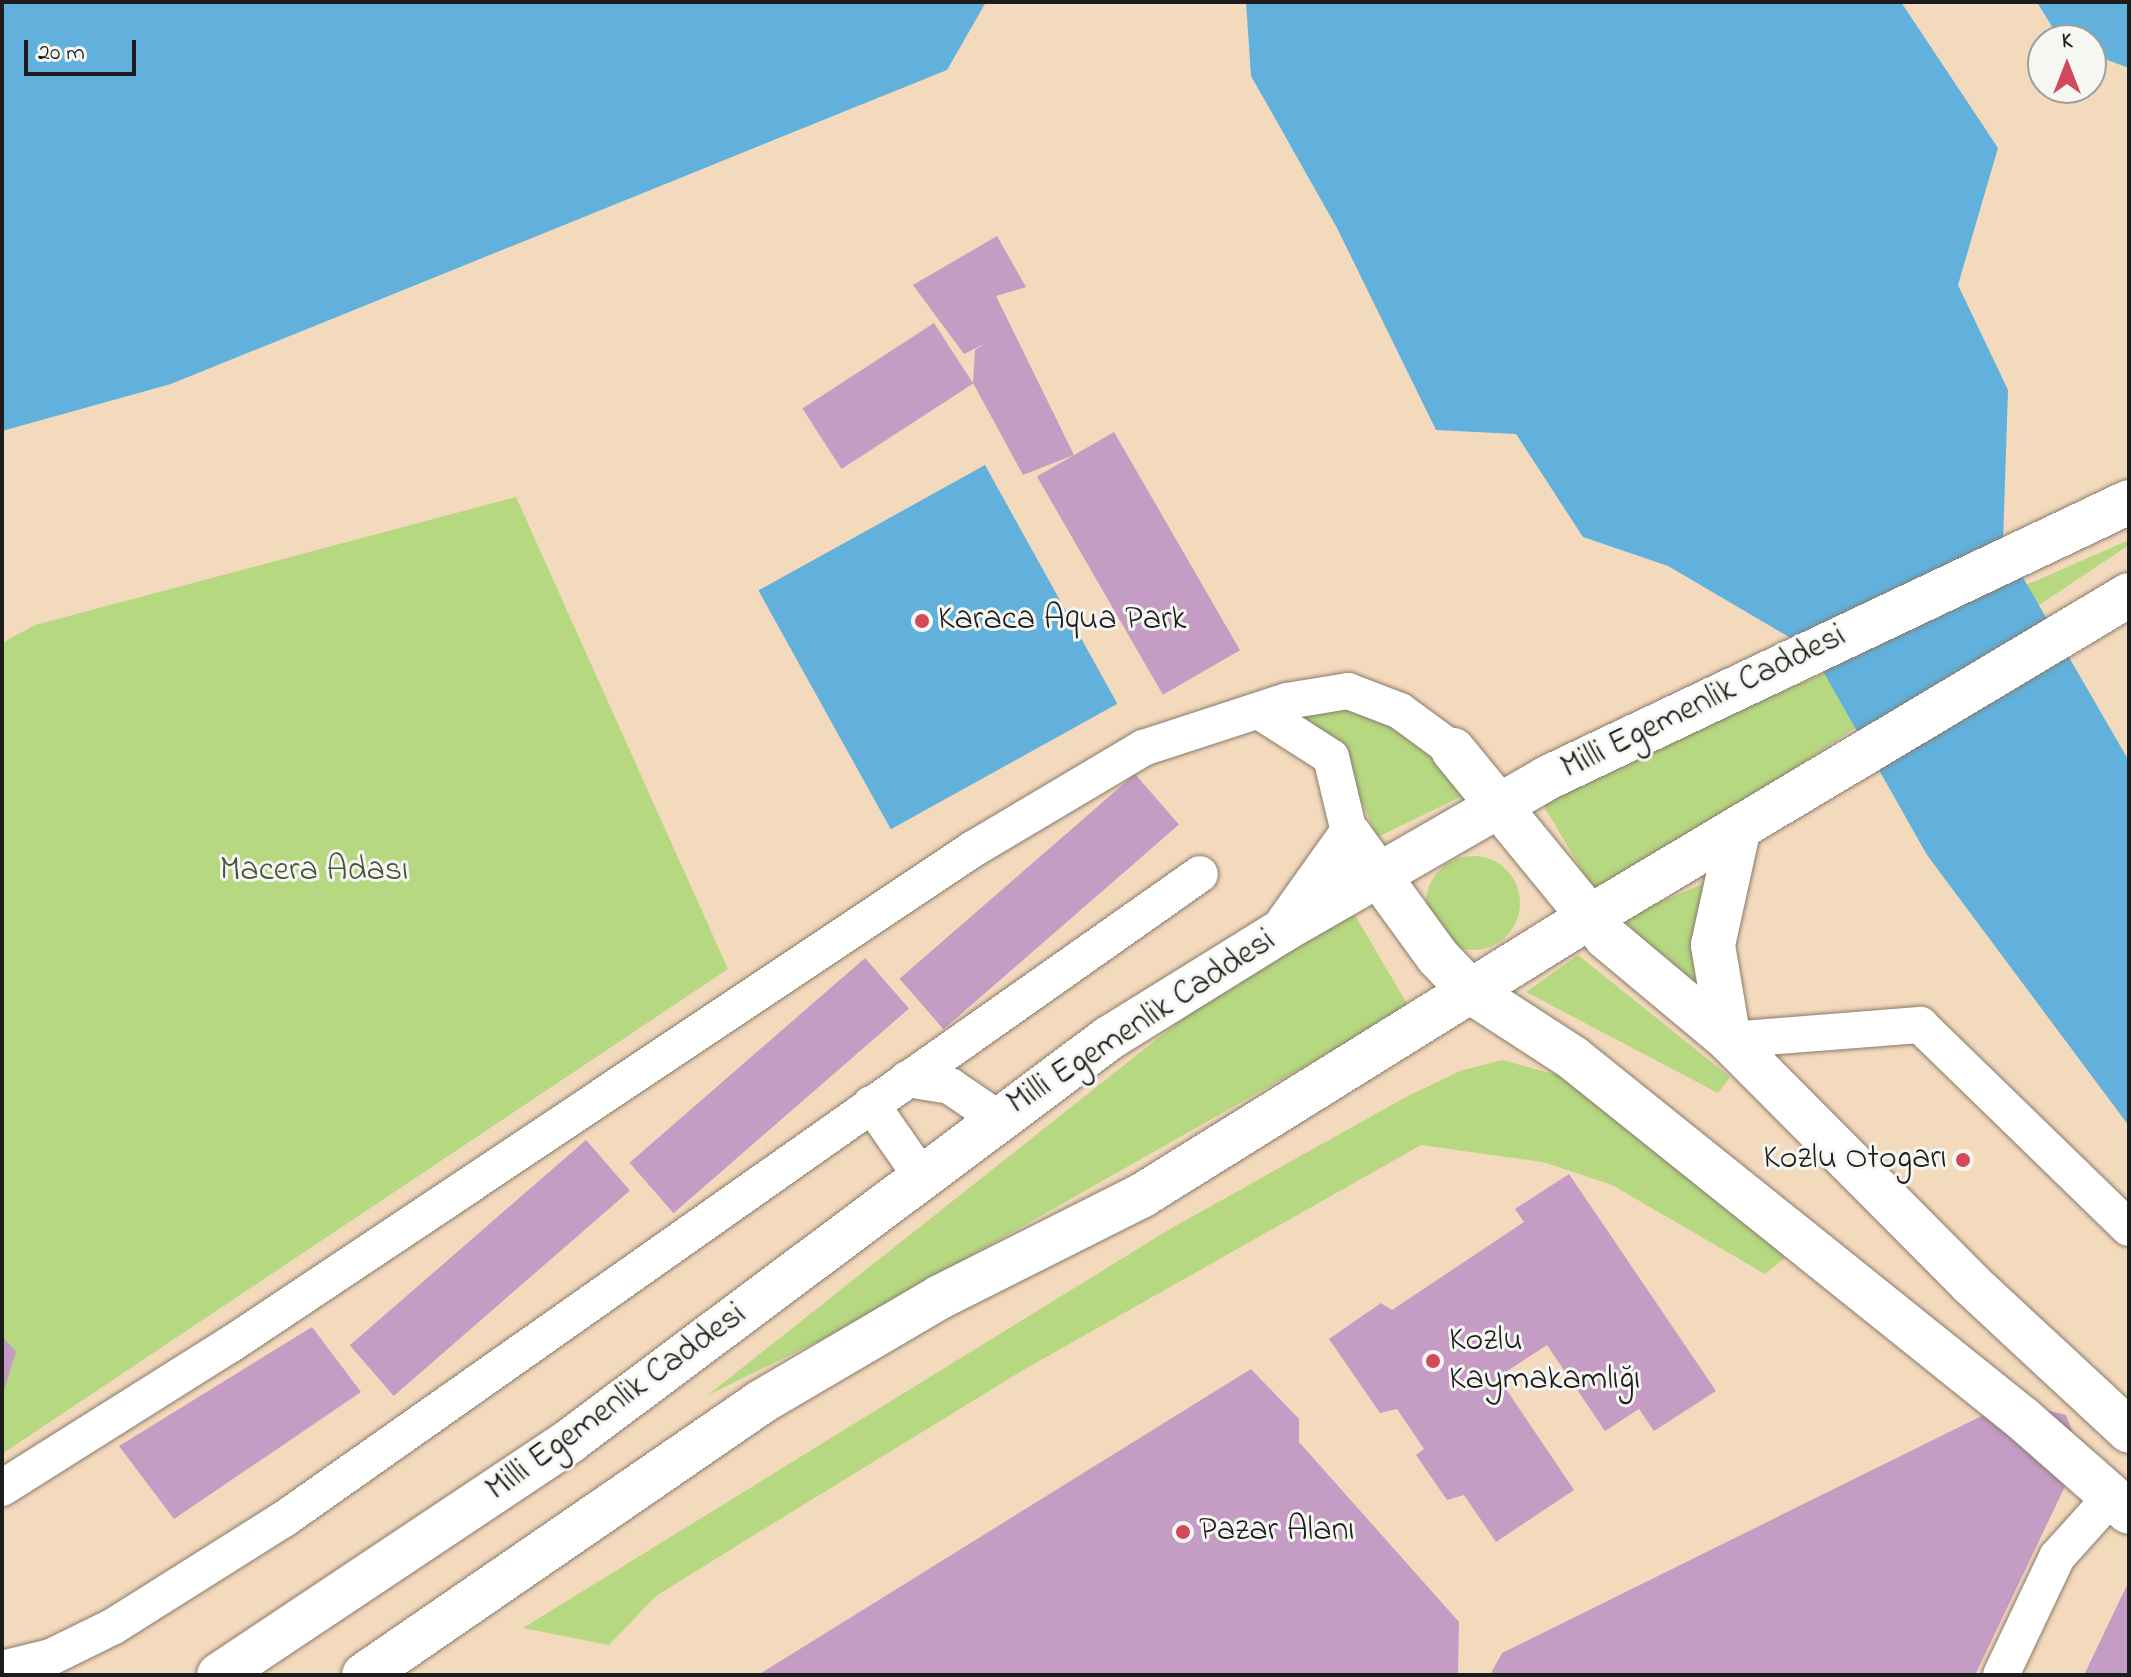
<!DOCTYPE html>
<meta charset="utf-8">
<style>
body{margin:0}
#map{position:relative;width:2131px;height:1677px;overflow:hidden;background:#f4dabd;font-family:"Indie Flower",sans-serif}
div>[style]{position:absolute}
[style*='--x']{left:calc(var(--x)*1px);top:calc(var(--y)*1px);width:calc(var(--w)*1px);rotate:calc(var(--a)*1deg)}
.green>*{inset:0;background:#b6d881}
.round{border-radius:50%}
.water>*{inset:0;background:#61b1dc;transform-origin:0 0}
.building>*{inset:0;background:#c49cc4;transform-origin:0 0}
.roads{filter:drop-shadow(0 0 2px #887b6c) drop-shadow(0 0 2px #887b6c)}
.street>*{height:36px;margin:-18px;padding:0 18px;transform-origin:18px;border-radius:18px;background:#fff}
.highway>*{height:44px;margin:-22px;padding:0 22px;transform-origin:22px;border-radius:22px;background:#fff}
.dots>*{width:22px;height:22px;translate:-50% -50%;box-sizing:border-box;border:4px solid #f6f6f2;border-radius:50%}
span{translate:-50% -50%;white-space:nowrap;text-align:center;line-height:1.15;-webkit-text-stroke:6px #f6f6f2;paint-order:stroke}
.poi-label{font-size:34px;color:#1c1c1c}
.left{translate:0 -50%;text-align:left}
.right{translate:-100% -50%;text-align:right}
.street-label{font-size:34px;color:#1c1c1c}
.park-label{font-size:34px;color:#4a543a}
.frame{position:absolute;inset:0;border:4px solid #1c1c1c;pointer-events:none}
.north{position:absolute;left:2027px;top:24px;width:80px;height:80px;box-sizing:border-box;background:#f6f6f2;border:2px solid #9f9f9c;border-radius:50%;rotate:0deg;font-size:22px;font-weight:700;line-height:32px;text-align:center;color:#1c1c1c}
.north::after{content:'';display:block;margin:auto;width:28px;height:36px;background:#d1495b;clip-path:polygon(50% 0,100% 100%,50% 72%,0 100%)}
.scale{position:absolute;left:24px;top:40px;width:112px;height:36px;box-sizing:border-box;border:4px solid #1c1c1c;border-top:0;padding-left:10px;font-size:24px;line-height:28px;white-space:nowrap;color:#1c1c1c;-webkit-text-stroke:6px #f6f6f2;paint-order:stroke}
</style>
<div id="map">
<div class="green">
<div style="clip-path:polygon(516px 497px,728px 969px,2px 1454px,2px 643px,35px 625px)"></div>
<div style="clip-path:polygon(2129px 540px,2129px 545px,1599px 899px,1539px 798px)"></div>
<div style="clip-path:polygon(1340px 704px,1389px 724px,1428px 755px,1462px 796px,1378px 837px,1331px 739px,1295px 710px)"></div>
<div class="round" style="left:1426px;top:856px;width:94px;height:94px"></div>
<div style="clip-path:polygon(1717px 878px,1699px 918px,1694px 990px,1622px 918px)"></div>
<div style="clip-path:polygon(1349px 905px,1409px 1007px,831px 1335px,708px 1395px,1191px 1012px)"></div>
<div style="clip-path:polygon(1578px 955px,1730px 1077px,1718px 1093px,1526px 992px)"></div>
<div style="clip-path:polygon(1502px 1060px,1579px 1081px,1770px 1233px,1785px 1258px,1765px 1274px,1612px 1185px,1543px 1162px,1421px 1145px,1025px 1369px,759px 1532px,656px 1596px,609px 1645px,523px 1628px,1170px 1229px,1406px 1097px,1460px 1071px)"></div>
</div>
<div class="water">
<div style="clip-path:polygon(2px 2px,986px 2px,947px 70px,171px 384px,2px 431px)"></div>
<div style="clip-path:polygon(1246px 2px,1901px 2px,1998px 148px,1958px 285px,2008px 390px,2003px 543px,2129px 761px,2129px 1126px,1927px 855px,1811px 650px,1668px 566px,1583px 537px,1516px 434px,1436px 430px,1337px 228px,1251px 76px)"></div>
<div style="clip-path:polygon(2037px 2px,2129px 2px,2129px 68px,2091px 54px,2091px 40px,2060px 40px)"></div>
<div style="left:985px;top:465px;width:273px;height:259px;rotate:61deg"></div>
</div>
<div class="building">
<div style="clip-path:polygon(997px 236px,1026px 287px,996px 296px,1074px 455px,1023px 475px,973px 383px,975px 350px,984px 344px,964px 354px,913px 285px)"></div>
<div style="left:934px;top:323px;width:72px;height:157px;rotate:57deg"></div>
<div style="left:1114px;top:432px;width:252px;height:89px;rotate:60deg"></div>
<div style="left:1135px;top:774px;width:67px;height:312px;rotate:49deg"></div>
<div style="left:865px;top:958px;width:67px;height:312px;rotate:49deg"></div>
<div style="left:586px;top:1140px;width:67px;height:313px;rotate:49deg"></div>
<div style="clip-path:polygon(1569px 1174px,1716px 1391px,1654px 1431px,1639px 1409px,1605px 1431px,1547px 1345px,1498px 1377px,1574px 1490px,1496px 1542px,1464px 1495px,1447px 1500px,1416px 1455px,1424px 1449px,1397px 1409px,1380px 1413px,1329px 1339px,1381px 1303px,1392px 1310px,1524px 1222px,1515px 1209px)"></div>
<div style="clip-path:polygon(312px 1327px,361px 1392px,174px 1519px,119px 1446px)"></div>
<div style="clip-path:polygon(2px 1336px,16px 1352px,3px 1393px,2px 1393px)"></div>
<div style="clip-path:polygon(1251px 1369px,1299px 1419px,1299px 1442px,1459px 1622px,1458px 1675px,758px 1675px)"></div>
<div style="clip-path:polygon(2012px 1401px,2066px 1415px,2081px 1453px,1975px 1675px,1490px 1675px,1502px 1653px)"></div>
<div style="clip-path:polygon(2129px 1581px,2129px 1675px,2084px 1675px)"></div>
</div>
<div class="roads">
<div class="street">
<div style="--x:1259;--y:711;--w:85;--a:32.6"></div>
<div style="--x:1331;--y:757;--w:81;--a:76.5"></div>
<div style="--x:1729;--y:1040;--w:192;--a:-4.5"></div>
<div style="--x:1920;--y:1025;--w:291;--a:44.2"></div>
<div style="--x:907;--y:1079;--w:44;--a:9.2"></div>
<div style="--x:950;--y:1086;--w:57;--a:34.2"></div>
<div style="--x:871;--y:1104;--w:88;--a:55.2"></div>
<div style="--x:2;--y:1488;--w:271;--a:-32.2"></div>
<div style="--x:231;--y:1344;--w:892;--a:-33.71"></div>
<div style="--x:973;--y:849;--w:198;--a:-30.7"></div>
<div style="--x:1143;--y:748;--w:151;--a:-18.1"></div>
<div style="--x:1287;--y:701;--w:62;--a:-9.3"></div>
<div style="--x:1348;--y:691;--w:56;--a:21"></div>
<div style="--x:1400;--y:711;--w:66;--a:36.3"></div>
<div style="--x:2;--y:1669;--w:50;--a:-13.8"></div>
<div style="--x:51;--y:1657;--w:70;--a:-26.2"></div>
<div style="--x:114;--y:1626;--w:201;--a:-32.2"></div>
<div style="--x:284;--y:1519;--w:1120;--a:-35.15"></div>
<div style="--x:2001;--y:1675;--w:131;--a:-64.6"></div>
<div style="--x:2057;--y:1557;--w:81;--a:-48"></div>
</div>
<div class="highway">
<div style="--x:1453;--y:750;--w:242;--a:50.7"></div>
<div style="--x:1606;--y:937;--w:160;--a:39.9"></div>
<div style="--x:1729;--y:1040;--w:342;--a:45.2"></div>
<div style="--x:1970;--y:1283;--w:217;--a:42.9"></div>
<div style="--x:1288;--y:923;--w:107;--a:-54.5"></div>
<div style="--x:1350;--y:836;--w:150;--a:54"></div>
<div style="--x:1438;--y:957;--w:47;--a:46.7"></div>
<div style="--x:1470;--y:991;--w:123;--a:33"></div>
<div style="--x:1573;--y:1058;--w:576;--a:38.72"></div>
<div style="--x:2022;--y:1418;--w:142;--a:41.3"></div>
<div style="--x:1729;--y:1040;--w:96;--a:-99.6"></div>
<div style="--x:1713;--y:945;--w:117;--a:-77.6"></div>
<div style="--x:219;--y:1675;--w:423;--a:-33.7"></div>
<div style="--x:571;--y:1440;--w:672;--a:-36.77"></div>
<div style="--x:1109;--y:1038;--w:205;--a:-31.8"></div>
<div style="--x:1283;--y:930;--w:305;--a:-29.9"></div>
<div style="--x:1547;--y:778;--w:644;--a:-25.37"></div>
<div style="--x:364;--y:1675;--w:482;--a:-34.5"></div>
<div style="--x:761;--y:1402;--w:208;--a:-30.4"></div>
<div style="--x:940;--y:1297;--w:225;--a:-26.7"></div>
<div style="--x:1141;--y:1196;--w:526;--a:-31.88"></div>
<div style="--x:1588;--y:918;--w:630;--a:-30.84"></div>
</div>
</div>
<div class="dots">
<div style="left:922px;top:621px;background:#d1495b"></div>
<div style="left:1963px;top:1160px;background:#d1495b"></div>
<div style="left:1433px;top:1361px;background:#d1495b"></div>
<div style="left:1183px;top:1532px;background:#d1495b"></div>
</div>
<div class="poi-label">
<span class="left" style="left:938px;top:621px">Karaca Aqua Park</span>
<span class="right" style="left:1947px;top:1160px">Kozlu Otogarı</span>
<span class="left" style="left:1449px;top:1361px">Kozlu<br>Kaymakamlığı</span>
<span class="left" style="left:1199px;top:1532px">Pazar Alanı</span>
</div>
<div class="street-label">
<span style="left:1704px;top:703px;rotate:-26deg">Milli Egemenlik Caddesi</span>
<span style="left:1142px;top:1023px;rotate:-33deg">Milli Egemenlik Caddesi</span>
<span style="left:617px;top:1403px;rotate:-36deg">Milli Egemenlik Caddesi</span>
</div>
<div class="park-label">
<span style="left:314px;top:872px">Macera Adası</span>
</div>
<div class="frame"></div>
<div class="north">K</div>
<div class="scale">20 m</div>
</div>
